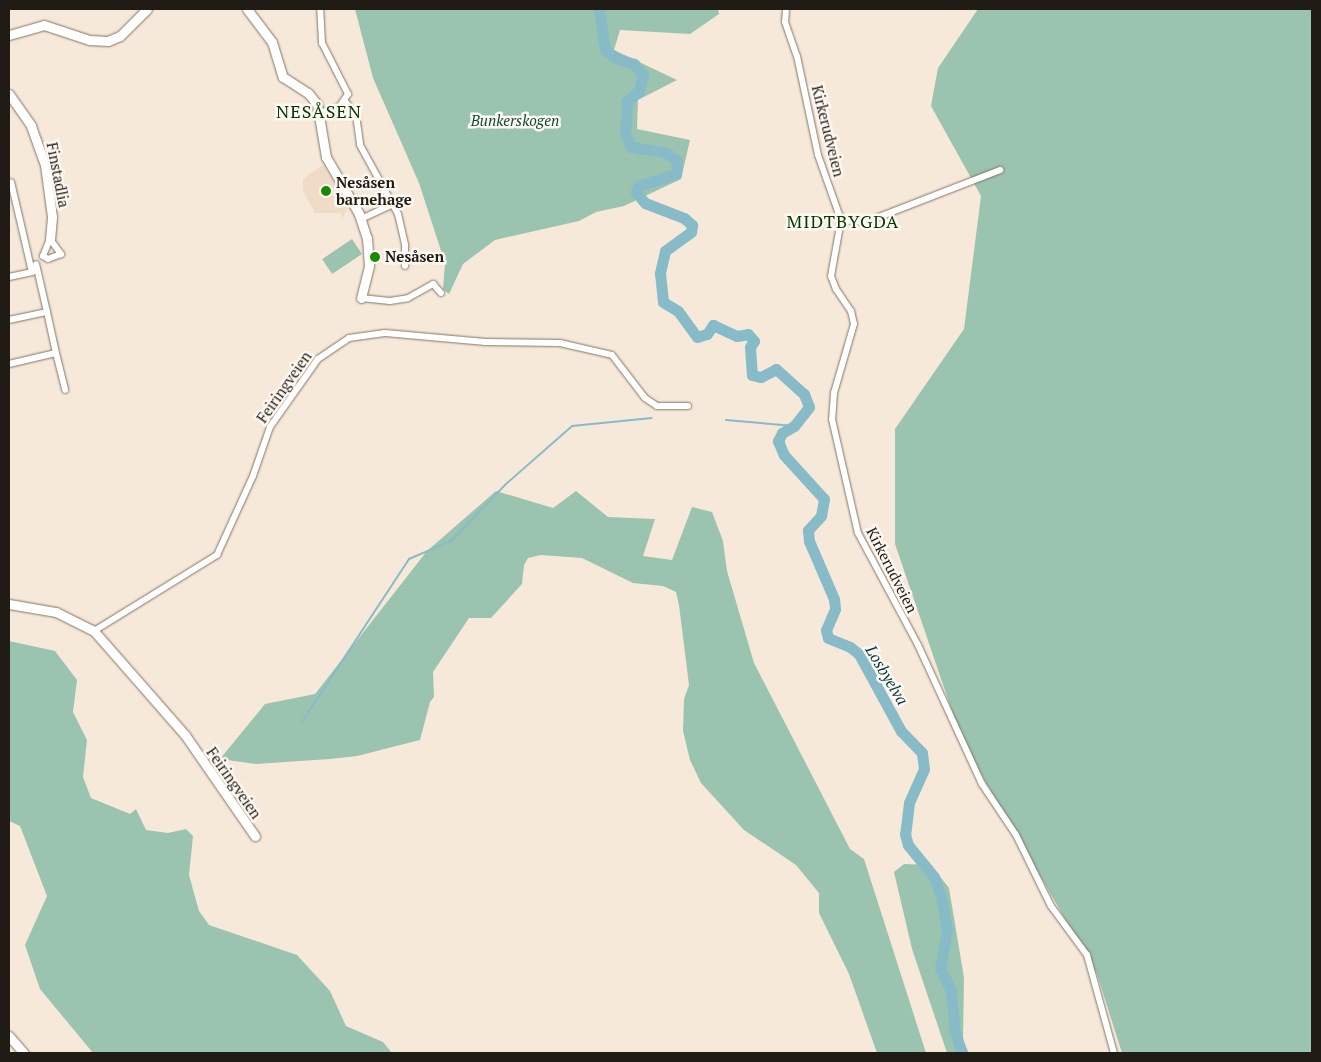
<!DOCTYPE html>
<meta charset="utf-8">
<style>
body{margin:0}
#map{position:relative;width:1321px;height:1062px;overflow:hidden;background:#f7e9d9;font-family:"PT Serif",serif}
div>[style]{position:absolute}
[style*='--x']{left:calc(var(--x)*1px);top:calc(var(--y)*1px);width:calc(var(--w)*1px);rotate:calc(var(--a)*1deg)}
.built>*{inset:0;background:#f0dcc6}
.green>*{inset:0;background:#9ac4af;transform-origin:0 0}
.stream>*{height:2px;margin:-1px;padding:0 1px;transform-origin:1px;border-radius:1px;background:#87bbc8}
.river>*{height:11px;margin:-5.5px;padding:0 5.5px;transform-origin:5.5px;border-radius:5.5px;background:#87bbc8}
.roads{filter:drop-shadow(0 0 1px #827567) drop-shadow(0 0 1px #827567)}
.street>*{height:6px;margin:-3px;padding:0 3px;transform-origin:3px;border-radius:3px;background:#fff}
.secondary>*{height:9px;margin:-4.5px;padding:0 4.5px;transform-origin:4.5px;border-radius:4.5px;background:#fff}
.dots>*{width:14px;height:14px;translate:-50% -50%;box-sizing:border-box;border:2px solid #fdf8f1;border-radius:50%}
span{translate:-50% -50%;white-space:nowrap;text-align:center;line-height:1.15;-webkit-text-stroke:5px #fdf8f1;paint-order:stroke}
.park-label{font-size:15px;color:#104a34;font-style:italic}
.street-label{font-size:15px;color:#201b15}
.poi-label{font-size:15px;color:#201b15;font-weight:700}
.left{translate:0 -50%;text-align:left}
.water-label{font-size:16px;color:#043741;font-style:italic}
.quarter-label{font-size:18px;color:#043800;letter-spacing:1px}
.frame{position:absolute;inset:0;border:10px solid #201b15;pointer-events:none}
</style>
<div id="map">
<div class="built">
<div style="clip-path:polygon(323px 165px,349px 206px,342px 219px,341px 213px,315px 213px,303px 191px,303px 179px)"></div>
</div>
<div class="green">
<div style="clip-path:polygon(355px 9px,718px 9px,719px 14px,690px 34px,620px 30px,614px 50px,677px 80px,638px 100px,637px 129px,690px 140px,681px 179px,624px 206px,596px 212px,579px 221px,495px 240px,463px 264px,449px 294px,443px 289px,445px 263px,419px 183px,373px 78px)"></div>
<div style="clip-path:polygon(978px 9px,1312px 9px,1312px 1053px,1122px 1053px,1097px 974px,963px 743px,895px 544px,895px 429px,964px 329px,981px 196px,931px 106px,938px 68px)"></div>
<div style="left:352px;top:239px;width:18px;height:36px;rotate:56deg"></div>
<div style="clip-path:polygon(496px 491px,553px 508px,576px 491px,608px 517px,655px 519px,643px 556px,672px 560px,692px 507px,712px 512px,723px 541px,727px 571px,754px 663px,850px 849px,864px 859px,926px 1053px,877px 1053px,849px 974px,819px 913px,819px 893px,796px 865px,744px 830px,701px 783px,690px 760px,683px 731px,684px 699px,689px 685px,679px 605px,676px 592px,663px 586px,633px 583px,582px 558px,541px 555px,528px 558px,524px 565px,522px 584px,491px 618px,469px 618px,433px 672px,434px 697px,430px 702px,420px 740px,357px 756px,330px 759px,256px 764px,220px 759px,265px 704px,315px 694px,427px 551px)"></div>
<div style="clip-path:polygon(9px 641px,55px 651px,77px 680px,73px 712px,87px 740px,83px 777px,91px 798px,130px 814px,136px 809px,146px 830px,168px 833px,186px 829px,193px 836px,189px 875px,199px 911px,209px 925px,297px 955px,330px 991px,346px 1026px,383px 1042px,392px 1053px,93px 1053px,40px 989px,25px 945px,47px 896px,20px 826px,9px 821px)"></div>
<div style="clip-path:polygon(904px 864px,931px 865px,949px 888px,964px 978px,963px 1041px,969px 1053px,947px 1053px,912px 949px,894px 872px)"></div>
</div>
<div class="stream">
<div style="--x:726;--y:420;--w:68;--a:5"></div>
<div style="--x:302;--y:722;--w:195;--a:-56.7"></div>
<div style="--x:409;--y:559;--w:46;--a:-23.2"></div>
<div style="--x:451;--y:541;--w:79;--a:-46"></div>
<div style="--x:506;--y:484;--w:88;--a:-41.3"></div>
<div style="--x:572;--y:426;--w:80;--a:-5.7"></div>
</div>
<div class="river">
<div style="--x:599;--y:9;--w:41;--a:81.7"></div>
<div style="--x:605;--y:50;--w:16;--a:35"></div>
<div style="--x:618;--y:59;--w:17;--a:17"></div>
<div style="--x:634;--y:64;--w:14;--a:51"></div>
<div style="--x:643;--y:75;--w:16;--a:104"></div>
<div style="--x:639;--y:91;--w:16;--a:140"></div>
<div style="--x:627;--y:101;--w:33;--a:93"></div>
<div style="--x:625;--y:134;--w:14;--a:65"></div>
<div style="--x:631;--y:147;--w:36;--a:9"></div>
<div style="--x:667;--y:153;--w:13;--a:39"></div>
<div style="--x:677;--y:161;--w:13;--a:94"></div>
<div style="--x:676;--y:174;--w:39;--a:163"></div>
<div style="--x:639;--y:185;--w:8;--a:113"></div>
<div style="--x:636;--y:192;--w:14;--a:51"></div>
<div style="--x:645;--y:203;--w:42;--a:21"></div>
<div style="--x:684;--y:218;--w:11;--a:41"></div>
<div style="--x:692;--y:225;--w:7;--a:98"></div>
<div style="--x:691;--y:232;--w:32;--a:144"></div>
<div style="--x:665;--y:251;--w:23;--a:103"></div>
<div style="--x:660;--y:273;--w:29;--a:84"></div>
<div style="--x:663;--y:302;--w:17;--a:31"></div>
<div style="--x:678;--y:311;--w:32;--a:54"></div>
<div style="--x:697;--y:337;--w:10;--a:-17"></div>
<div style="--x:707;--y:334;--w:11;--a:-56"></div>
<div style="--x:713;--y:325;--w:26;--a:25"></div>
<div style="--x:737;--y:336;--w:11;--a:-10"></div>
<div style="--x:748;--y:334;--w:9;--a:49"></div>
<div style="--x:754;--y:341;--w:7;--a:124"></div>
<div style="--x:750;--y:347;--w:28;--a:86"></div>
<div style="--x:752;--y:375;--w:9;--a:13"></div>
<div style="--x:761;--y:377;--w:17;--a:-28"></div>
<div style="--x:776;--y:369;--w:38;--a:42"></div>
<div style="--x:804;--y:394;--w:14;--a:69"></div>
<div style="--x:809;--y:407;--w:24;--a:128"></div>
<div style="--x:794;--y:426;--w:14;--a:150"></div>
<div style="--x:782;--y:433;--w:9;--a:117"></div>
<div style="--x:778;--y:441;--w:15;--a:67"></div>
<div style="--x:784;--y:455;--w:59;--a:47.7"></div>
<div style="--x:824;--y:499;--w:17;--a:100"></div>
<div style="--x:821;--y:516;--w:19;--a:133"></div>
<div style="--x:808;--y:530;--w:11;--a:85"></div>
<div style="--x:809;--y:541;--w:63;--a:66.7"></div>
<div style="--x:834;--y:599;--w:10;--a:84"></div>
<div style="--x:835;--y:609;--w:23;--a:113"></div>
<div style="--x:826;--y:630;--w:8;--a:76"></div>
<div style="--x:828;--y:638;--w:24;--a:22"></div>
<div style="--x:850;--y:647;--w:11;--a:38"></div>
<div style="--x:859;--y:654;--w:88;--a:61.4"></div>
<div style="--x:901;--y:731;--w:30;--a:46"></div>
<div style="--x:922;--y:753;--w:16;--a:83"></div>
<div style="--x:924;--y:769;--w:37;--a:114"></div>
<div style="--x:909;--y:803;--w:31;--a:97"></div>
<div style="--x:905;--y:834;--w:11;--a:75"></div>
<div style="--x:908;--y:845;--w:41;--a:50.9"></div>
<div style="--x:934;--y:877;--w:20;--a:70"></div>
<div style="--x:941;--y:896;--w:35;--a:80"></div>
<div style="--x:947;--y:930;--w:39;--a:100"></div>
<div style="--x:940;--y:968;--w:25;--a:64"></div>
<div style="--x:951;--y:991;--w:38;--a:85"></div>
<div style="--x:954;--y:1029;--w:25;--a:72"></div>
</div>
<div class="roads">
<div class="street">
<div style="--x:786;--y:9;--w:13;--a:94"></div>
<div style="--x:785;--y:22;--w:36;--a:71"></div>
<div style="--x:797;--y:56;--w:101;--a:78"></div>
<div style="--x:818;--y:155;--w:69;--a:70.5"></div>
<div style="--x:841;--y:220;--w:57;--a:100.1"></div>
<div style="--x:831;--y:276;--w:14;--a:69"></div>
<div style="--x:836;--y:289;--w:27;--a:56"></div>
<div style="--x:851;--y:311;--w:13;--a:77"></div>
<div style="--x:854;--y:324;--w:72;--a:106.2"></div>
<div style="--x:834;--y:393;--w:26;--a:94"></div>
<div style="--x:832;--y:419;--w:117;--a:77.2"></div>
<div style="--x:858;--y:533;--w:127;--a:61.8"></div>
<div style="--x:918;--y:645;--w:153;--a:65.3"></div>
<div style="--x:982;--y:784;--w:61;--a:56.3"></div>
<div style="--x:1016;--y:835;--w:79;--a:63.8"></div>
<div style="--x:1051;--y:906;--w:61;--a:53.7"></div>
<div style="--x:1087;--y:955;--w:102;--a:74.6"></div>
<div style="--x:345;--y:101;--w:18;--a:52"></div>
<div style="--x:356;--y:115;--w:30;--a:82"></div>
<div style="--x:360;--y:145;--w:79;--a:61.2"></div>
<div style="--x:398;--y:214;--w:32;--a:77"></div>
<div style="--x:405;--y:245;--w:21;--a:90"></div>
<div style="--x:319;--y:113;--w:21;--a:-17"></div>
<div style="--x:339;--y:107;--w:16;--a:-55"></div>
<div style="--x:348;--y:94;--w:57;--a:-117"></div>
<div style="--x:322;--y:43;--w:34;--a:-93"></div>
<div style="--x:361;--y:219;--w:35;--a:-25"></div>
<div style="--x:841;--y:220;--w:25;--a:5"></div>
<div style="--x:866;--y:222;--w:144;--a:-21.2"></div>
<div style="--x:50;--y:239;--w:19;--a:54"></div>
<div style="--x:61;--y:254;--w:14;--a:159"></div>
<div style="--x:48;--y:259;--w:6;--a:-149"></div>
<div style="--x:43;--y:256;--w:18;--a:-68"></div>
<div style="--x:9;--y:277;--w:24;--a:-12"></div>
<div style="--x:32;--y:272;--w:92;--a:-103.1"></div>
<div style="--x:361;--y:298;--w:29;--a:6"></div>
<div style="--x:390;--y:301;--w:18;--a:-9"></div>
<div style="--x:408;--y:298;--w:29;--a:-29"></div>
<div style="--x:433;--y:284;--w:12;--a:48"></div>
<div style="--x:9;--y:320;--w:39;--a:-12"></div>
<div style="--x:47;--y:312;--w:49;--a:-102.9"></div>
<div style="--x:56;--y:353;--w:38;--a:76"></div>
<div style="--x:9;--y:364;--w:48;--a:-13.2"></div>
<div style="--x:56;--y:353;--w:42;--a:-102.4"></div>
<div style="--x:94;--y:631;--w:145;--a:-31.7"></div>
<div style="--x:217;--y:555;--w:87;--a:-65.5"></div>
<div style="--x:253;--y:476;--w:52;--a:-70.9"></div>
<div style="--x:270;--y:427;--w:83;--a:-54.8"></div>
<div style="--x:318;--y:359;--w:37;--a:-34"></div>
<div style="--x:349;--y:338;--w:36;--a:-8"></div>
<div style="--x:385;--y:333;--w:101;--a:5.1"></div>
<div style="--x:486;--y:342;--w:74;--a:0.8"></div>
<div style="--x:560;--y:343;--w:53;--a:13"></div>
<div style="--x:612;--y:355;--w:54;--a:52.5"></div>
<div style="--x:645;--y:398;--w:14;--a:34"></div>
<div style="--x:657;--y:406;--w:31;--a:0"></div>
</div>
<div class="secondary">
<div style="--x:247;--y:9;--w:41;--a:52.9"></div>
<div style="--x:272;--y:42;--w:37;--a:73"></div>
<div style="--x:283;--y:77;--w:30;--a:33"></div>
<div style="--x:308;--y:93;--w:14;--a:51"></div>
<div style="--x:317;--y:104;--w:54;--a:80.4"></div>
<div style="--x:326;--y:157;--w:66;--a:59.9"></div>
<div style="--x:359;--y:214;--w:25;--a:72"></div>
<div style="--x:367;--y:238;--w:28;--a:86"></div>
<div style="--x:369;--y:266;--w:33;--a:104"></div>
<div style="--x:9;--y:35;--w:36;--a:-16"></div>
<div style="--x:44;--y:25;--w:47;--a:18.4"></div>
<div style="--x:89;--y:40;--w:19;--a:3"></div>
<div style="--x:108;--y:41;--w:13;--a:-23"></div>
<div style="--x:120;--y:36;--w:38;--a:-45"></div>
<div style="--x:9;--y:94;--w:39;--a:55"></div>
<div style="--x:31;--y:126;--w:41;--a:70.3"></div>
<div style="--x:45;--y:165;--w:52;--a:82.3"></div>
<div style="--x:52;--y:217;--w:22;--a:95"></div>
<div style="--x:9;--y:604;--w:48;--a:9.7"></div>
<div style="--x:56;--y:612;--w:42;--a:26.6"></div>
<div style="--x:94;--y:631;--w:138;--a:48.8"></div>
<div style="--x:185;--y:735;--w:123;--a:55.3"></div>
<div style="--x:9;--y:1036;--w:23;--a:49"></div>
</div>
</div>
<div class="dots">
<div style="left:326px;top:191px;background:#1b8905"></div>
<div style="left:375px;top:257px;background:#1b8905"></div>
</div>
<div class="park-label">
<span style="left:515px;top:121px">Bunkerskogen</span>
</div>
<div class="street-label">
<span style="left:828px;top:131px;rotate:76deg">Kirkerudveien</span>
<span style="left:58px;top:175px;rotate:79deg">Finstadlia</span>
<span style="left:284px;top:387px;rotate:-55deg">Feiringveien</span>
<span style="left:892px;top:570px;rotate:63deg">Kirkerudveien</span>
<span style="left:234px;top:783px;rotate:55deg">Feiringveien</span>
</div>
<div class="poi-label">
<span class="left" style="left:336px;top:191px">Nesåsen<br>barnehage</span>
<span class="left" style="left:385px;top:257px">Nesåsen</span>
</div>
<div class="water-label">
<span style="left:887px;top:675px;rotate:59deg">Losbyelva</span>
</div>
<div class="quarter-label">
<span style="left:319px;top:111px">NESÅSEN</span>
<span style="left:843px;top:221px">MIDTBYGDA</span>
</div>
<div class="frame"></div>
</div>
